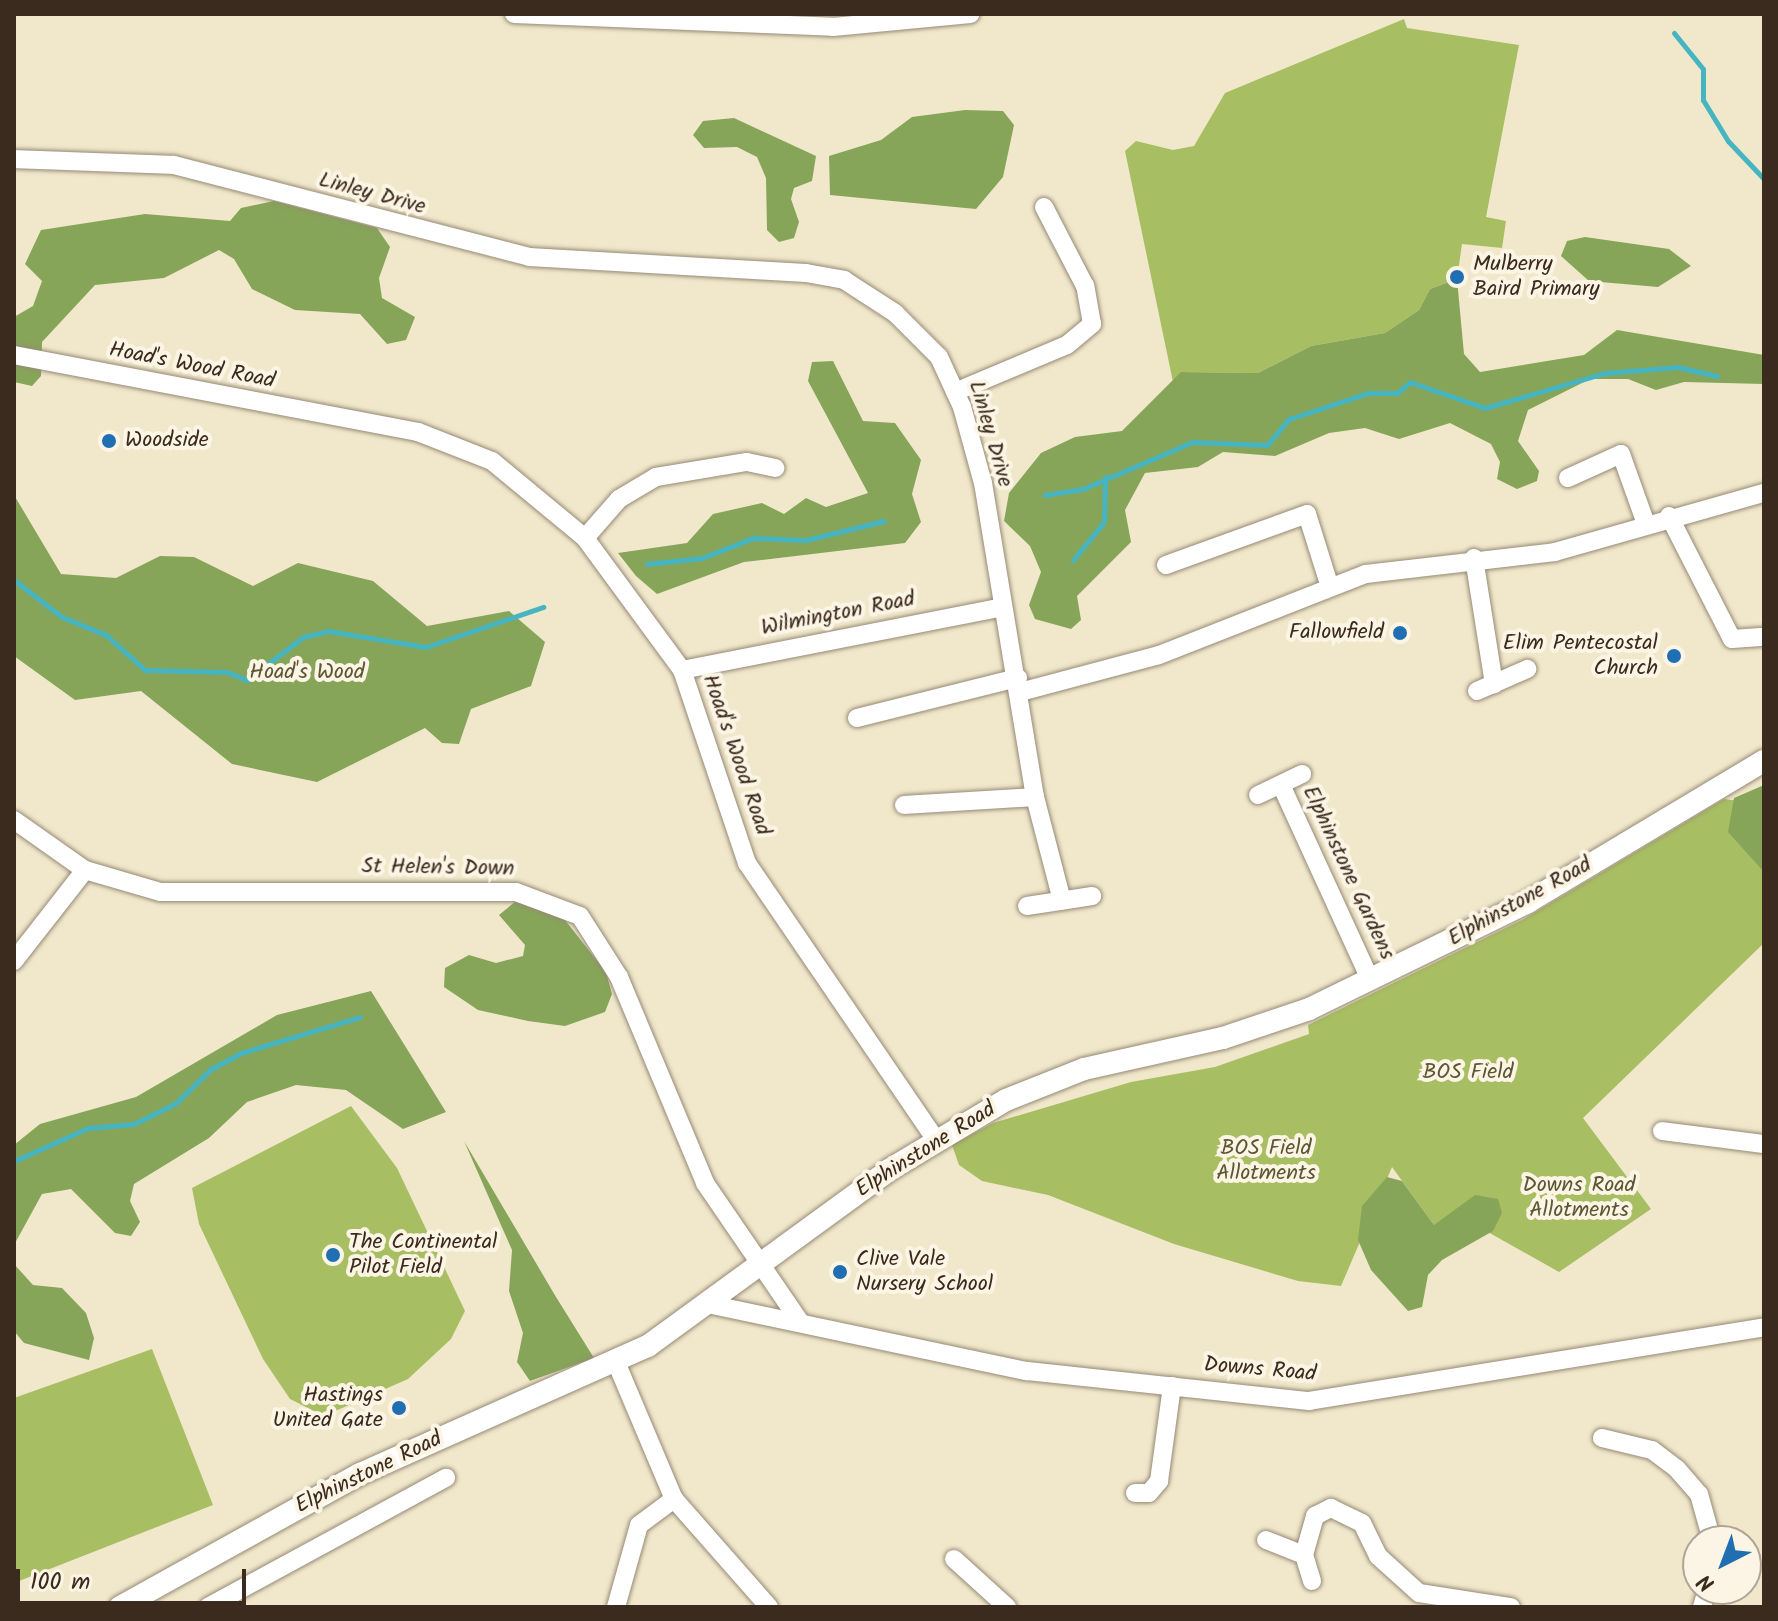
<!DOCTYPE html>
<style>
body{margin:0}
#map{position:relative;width:1778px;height:1621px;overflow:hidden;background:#f1e8cc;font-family:Kalam,sans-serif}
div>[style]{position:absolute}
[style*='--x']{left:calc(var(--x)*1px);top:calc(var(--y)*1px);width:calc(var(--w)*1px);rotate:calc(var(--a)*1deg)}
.green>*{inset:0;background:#a8be63}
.forest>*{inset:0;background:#86a559}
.stream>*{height:5px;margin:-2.5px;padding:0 2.5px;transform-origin:2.5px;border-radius:2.5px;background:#47b5c1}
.roads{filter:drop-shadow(0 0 2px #968975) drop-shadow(0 0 2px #968975)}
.minor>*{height:18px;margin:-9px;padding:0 9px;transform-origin:9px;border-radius:9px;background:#fff}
.tertiary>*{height:22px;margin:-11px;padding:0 11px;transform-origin:11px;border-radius:11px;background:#fff}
.dots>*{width:22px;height:22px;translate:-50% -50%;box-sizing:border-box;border:4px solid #fcf5e5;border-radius:50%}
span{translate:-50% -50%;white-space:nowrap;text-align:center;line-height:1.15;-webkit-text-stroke:8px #fcf5e5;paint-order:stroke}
.street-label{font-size:22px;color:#3b2a1e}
.poi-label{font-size:22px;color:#3b2a1e}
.left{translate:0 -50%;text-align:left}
.right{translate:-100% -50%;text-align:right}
.park-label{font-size:22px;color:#5c5633}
.frame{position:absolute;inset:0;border:16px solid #3b2a1e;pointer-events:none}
.north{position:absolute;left:1682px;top:1525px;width:80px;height:80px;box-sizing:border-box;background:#fcf5e5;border:2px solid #afa495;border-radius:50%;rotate:222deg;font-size:22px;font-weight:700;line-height:32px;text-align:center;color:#3b2a1e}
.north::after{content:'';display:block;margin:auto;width:28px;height:36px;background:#1f6fb2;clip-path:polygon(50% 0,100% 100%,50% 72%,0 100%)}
.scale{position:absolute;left:16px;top:1569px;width:230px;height:36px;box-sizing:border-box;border:4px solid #3b2a1e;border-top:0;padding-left:10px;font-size:24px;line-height:28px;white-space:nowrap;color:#3b2a1e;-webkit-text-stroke:6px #fcf5e5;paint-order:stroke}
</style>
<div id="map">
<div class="green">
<div style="clip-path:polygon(1404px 19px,1407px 28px,1519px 45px,1486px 217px,1506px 221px,1502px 248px,1462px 244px,1457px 279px,1430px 289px,1419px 310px,1385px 333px,1311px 346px,1258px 373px,1182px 372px,1173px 382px,1125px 151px,1136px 141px,1173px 150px,1194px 146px,1225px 93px)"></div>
<div style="clip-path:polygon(1724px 799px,1739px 801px,1764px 835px,1764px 943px,1583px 1118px,1651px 1209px,1559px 1272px,1479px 1227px,1434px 1225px,1392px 1167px,1341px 1286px,1298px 1281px,1174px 1244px,1048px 1195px,982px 1181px,959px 1165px,952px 1145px,993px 1123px,1131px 1082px,1215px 1067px,1309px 1034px,1308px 1025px,1524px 919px)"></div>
<div style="clip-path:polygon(351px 1106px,397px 1168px,465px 1311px,451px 1339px,408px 1379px,324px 1416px,290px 1399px,263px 1359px,199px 1224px,192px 1188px)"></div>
<div style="clip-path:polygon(152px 1349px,213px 1505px,14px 1583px,14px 1398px)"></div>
</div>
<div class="forest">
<div style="clip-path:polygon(965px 110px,1003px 111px,1014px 125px,1003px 177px,976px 209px,830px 195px,829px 156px,881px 140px,912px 117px)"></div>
<div style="clip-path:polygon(734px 118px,816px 156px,812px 181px,794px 188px,791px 199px,799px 222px,794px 238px,779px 242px,767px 230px,766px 178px,757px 157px,737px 147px,704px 148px,693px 135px,703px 121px)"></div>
<div style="clip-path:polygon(274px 201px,377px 228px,390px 247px,379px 278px,382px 298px,415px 317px,406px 340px,387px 344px,360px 314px,295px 310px,252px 289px,234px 259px,219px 250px,164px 278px,95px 285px,42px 342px,41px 376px,32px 386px,14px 382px,14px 317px,33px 306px,42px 281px,25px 264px,41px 230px,145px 214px,230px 221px,241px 208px)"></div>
<div style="clip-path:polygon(1585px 237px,1669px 249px,1691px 266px,1658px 287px,1589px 281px,1561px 256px,1567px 241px)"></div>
<div style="clip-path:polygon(1457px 279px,1464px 354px,1480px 372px,1584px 355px,1617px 330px,1764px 355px,1764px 384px,1684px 382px,1656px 390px,1628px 379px,1590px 379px,1528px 410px,1518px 441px,1539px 471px,1537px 481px,1517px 489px,1497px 479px,1500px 462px,1491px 444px,1450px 423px,1399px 439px,1365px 428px,1329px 433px,1275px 456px,1223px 452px,1198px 467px,1145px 473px,1125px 510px,1131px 542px,1077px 596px,1081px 620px,1071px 629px,1035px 619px,1029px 605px,1041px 572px,1030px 546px,1004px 521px,1009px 493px,1041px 453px,1075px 437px,1122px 431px,1181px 372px,1258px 373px,1311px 346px,1385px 333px,1419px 310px,1430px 289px)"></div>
<div style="clip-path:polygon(833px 361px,863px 421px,895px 423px,921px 460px,912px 494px,921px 522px,905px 543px,744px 562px,657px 594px,636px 576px,618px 553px,687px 543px,713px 514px,762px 503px,784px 514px,806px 498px,826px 507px,868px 493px,808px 381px,812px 362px)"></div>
<div style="clip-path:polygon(14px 495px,61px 574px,116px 578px,160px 556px,194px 557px,253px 586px,298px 563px,373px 581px,427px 626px,509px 611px,545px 642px,531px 686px,471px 709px,459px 744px,442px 743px,425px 728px,317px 782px,232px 764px,141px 691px,75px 700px,14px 656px)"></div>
<div style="clip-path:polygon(1764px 785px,1764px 872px,1728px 832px,1734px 798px)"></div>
<div style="clip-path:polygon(516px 901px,557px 910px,606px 972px,612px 994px,605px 1012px,565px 1026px,528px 1021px,478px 1010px,444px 987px,445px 968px,469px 955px,496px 963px,523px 956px,525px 945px,499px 915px)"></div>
<div style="clip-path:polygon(371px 991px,446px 1112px,403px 1129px,346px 1090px,296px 1085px,247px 1102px,209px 1138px,134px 1184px,130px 1201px,140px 1222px,131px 1236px,115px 1233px,71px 1189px,42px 1194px,14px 1245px,14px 1145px,40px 1124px,136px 1097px,277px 1015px)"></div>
<div style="clip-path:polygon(464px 1141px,556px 1297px,594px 1358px,530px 1381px,517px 1362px,523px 1333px,509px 1291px,512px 1250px)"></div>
<div style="clip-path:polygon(1387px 1177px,1402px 1181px,1434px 1225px,1475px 1195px,1498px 1199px,1502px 1213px,1493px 1231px,1442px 1260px,1428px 1275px,1422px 1307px,1408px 1311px,1371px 1270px,1358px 1240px,1362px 1206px)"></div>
<div style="clip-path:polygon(14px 1264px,33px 1285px,62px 1288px,86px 1313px,94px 1338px,89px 1360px,24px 1343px,14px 1331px)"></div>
</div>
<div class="stream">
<div style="--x:1674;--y:33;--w:46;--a:51.1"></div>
<div style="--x:1703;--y:69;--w:31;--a:90"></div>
<div style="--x:1703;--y:100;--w:48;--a:58.6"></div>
<div style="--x:1728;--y:141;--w:52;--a:46.5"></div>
<div style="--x:1045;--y:495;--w:38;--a:-9"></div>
<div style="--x:1083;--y:489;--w:119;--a:-23.3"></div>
<div style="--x:1192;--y:442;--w:75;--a:2.3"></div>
<div style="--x:1267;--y:445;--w:34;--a:-50"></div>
<div style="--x:1289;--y:419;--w:83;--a:-18.2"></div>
<div style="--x:1368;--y:393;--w:29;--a:0"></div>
<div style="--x:1397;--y:393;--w:17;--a:-40"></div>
<div style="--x:1410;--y:382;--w:79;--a:19.1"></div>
<div style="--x:1485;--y:408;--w:125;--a:-16.3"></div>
<div style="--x:1605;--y:373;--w:73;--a:-4.7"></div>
<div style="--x:1678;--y:367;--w:40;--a:13"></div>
<div style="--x:1073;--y:560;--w:49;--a:-50.8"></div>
<div style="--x:1104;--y:522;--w:45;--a:-88.7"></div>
<div style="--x:647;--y:564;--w:55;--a:-6.2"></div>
<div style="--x:702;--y:558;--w:55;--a:-21.4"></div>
<div style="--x:753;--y:538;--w:53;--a:2.2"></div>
<div style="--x:806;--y:540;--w:80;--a:-13.7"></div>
<div style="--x:14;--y:580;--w:61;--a:37.6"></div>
<div style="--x:62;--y:617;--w:48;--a:22.2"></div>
<div style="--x:106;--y:635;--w:52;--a:41.9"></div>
<div style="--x:145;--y:670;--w:82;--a:1.4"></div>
<div style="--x:227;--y:672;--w:22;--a:22"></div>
<div style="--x:247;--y:680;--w:71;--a:-37.5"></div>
<div style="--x:303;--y:637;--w:26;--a:-13"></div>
<div style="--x:328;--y:631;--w:99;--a:9.3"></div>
<div style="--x:426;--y:647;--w:124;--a:-18.9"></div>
<div style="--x:14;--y:1161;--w:81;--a:-24"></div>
<div style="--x:88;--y:1128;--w:46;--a:-5"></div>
<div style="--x:134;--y:1124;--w:47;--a:-26.6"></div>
<div style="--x:176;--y:1103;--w:49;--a:-44.2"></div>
<div style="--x:211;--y:1069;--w:34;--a:-28"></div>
<div style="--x:241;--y:1053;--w:124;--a:-16.8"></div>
</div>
<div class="roads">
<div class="minor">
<div style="--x:514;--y:14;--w:319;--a:2.3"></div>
<div style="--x:833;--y:27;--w:138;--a:-5.4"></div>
<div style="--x:14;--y:159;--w:160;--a:2.1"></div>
<div style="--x:174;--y:165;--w:367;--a:14.5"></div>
<div style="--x:529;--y:257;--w:277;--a:3.3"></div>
<div style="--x:806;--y:273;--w:39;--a:10"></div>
<div style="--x:844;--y:280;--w:61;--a:32.9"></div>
<div style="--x:895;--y:313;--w:62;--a:45"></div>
<div style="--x:939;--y:357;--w:55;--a:65.3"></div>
<div style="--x:962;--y:407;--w:79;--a:74.6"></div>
<div style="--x:983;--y:483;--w:318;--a:80.6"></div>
<div style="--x:1035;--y:797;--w:107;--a:75.4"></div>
<div style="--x:14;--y:355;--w:411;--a:10.8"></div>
<div style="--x:418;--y:432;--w:79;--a:21.4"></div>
<div style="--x:492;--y:461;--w:121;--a:39.6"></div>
<div style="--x:585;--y:538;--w:164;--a:53.7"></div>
<div style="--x:682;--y:670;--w:204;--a:71.4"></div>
<div style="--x:747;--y:863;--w:335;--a:55.7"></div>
<div style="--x:955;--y:392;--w:121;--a:-22.8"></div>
<div style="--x:1067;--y:345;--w:33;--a:-40"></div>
<div style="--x:1092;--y:324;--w:39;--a:-100"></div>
<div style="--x:1085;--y:286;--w:89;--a:-117.4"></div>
<div style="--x:1568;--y:478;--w:58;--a:-24.4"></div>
<div style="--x:1621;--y:454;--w:74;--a:70.3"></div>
<div style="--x:1669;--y:516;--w:138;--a:62.9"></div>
<div style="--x:1732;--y:639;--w:32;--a:-4"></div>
<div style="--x:585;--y:538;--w:52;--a:-48.9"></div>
<div style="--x:619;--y:499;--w:43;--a:-30.7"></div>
<div style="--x:656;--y:477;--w:92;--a:-9.4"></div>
<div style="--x:747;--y:462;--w:29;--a:12"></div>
<div style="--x:1474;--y:558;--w:128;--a:81"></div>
<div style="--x:1166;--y:565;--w:150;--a:-19.9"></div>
<div style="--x:1307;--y:514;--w:73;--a:72.6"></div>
<div style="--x:682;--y:670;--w:327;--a:-11.1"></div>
<div style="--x:1477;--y:691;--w:55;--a:-23.7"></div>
<div style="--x:1020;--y:692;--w:144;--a:-14.9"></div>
<div style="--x:1159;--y:655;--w:222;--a:-21.4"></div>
<div style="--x:1366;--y:574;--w:190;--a:-6.6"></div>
<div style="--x:1555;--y:552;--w:217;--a:-15.8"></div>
<div style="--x:857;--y:718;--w:166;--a:-14"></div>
<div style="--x:1282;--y:787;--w:211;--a:65.4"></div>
<div style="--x:1258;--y:795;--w:49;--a:-25.5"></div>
<div style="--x:904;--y:805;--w:131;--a:-3.5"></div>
<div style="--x:14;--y:820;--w:87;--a:35.2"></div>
<div style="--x:85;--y:870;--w:78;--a:16.3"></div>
<div style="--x:160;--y:892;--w:356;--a:0"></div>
<div style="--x:516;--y:892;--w:68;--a:20.6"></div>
<div style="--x:580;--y:916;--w:72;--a:57.4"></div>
<div style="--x:619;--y:977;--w:223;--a:67.3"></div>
<div style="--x:705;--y:1183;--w:168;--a:55.6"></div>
<div style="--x:1027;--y:906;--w:66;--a:-8.7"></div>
<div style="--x:14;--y:961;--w:115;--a:-52"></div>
<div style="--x:1662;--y:1131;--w:103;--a:7.3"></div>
<div style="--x:708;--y:1304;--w:326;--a:11.9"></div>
<div style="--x:1027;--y:1371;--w:284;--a:6.1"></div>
<div style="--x:1309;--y:1401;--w:461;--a:-9.2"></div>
<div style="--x:616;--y:1362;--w:149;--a:67.1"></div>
<div style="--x:674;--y:1499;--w:144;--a:48.7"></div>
<div style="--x:1602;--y:1438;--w:51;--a:13.5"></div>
<div style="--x:1652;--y:1450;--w:31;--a:37"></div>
<div style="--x:1677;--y:1469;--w:33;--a:49"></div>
<div style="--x:1699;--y:1494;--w:49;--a:74.5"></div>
<div style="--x:1135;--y:1493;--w:14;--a:0"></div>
<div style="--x:1149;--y:1493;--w:16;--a:-50"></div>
<div style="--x:1159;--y:1481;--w:96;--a:-82.2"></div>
<div style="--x:1266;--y:1540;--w:41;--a:21.5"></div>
<div style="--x:954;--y:1559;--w:72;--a:42.2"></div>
<div style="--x:1312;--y:1581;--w:27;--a:-107"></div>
<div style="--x:1304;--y:1555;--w:41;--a:-74.2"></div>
<div style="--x:1315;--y:1516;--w:18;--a:-27"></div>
<div style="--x:1331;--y:1508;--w:34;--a:26"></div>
<div style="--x:1362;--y:1523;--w:37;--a:64"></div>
<div style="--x:1378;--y:1556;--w:55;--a:42.1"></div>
<div style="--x:1419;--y:1593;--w:93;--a:8.7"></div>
<div style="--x:208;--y:1607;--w:271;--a:-28.5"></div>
<div style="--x:616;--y:1607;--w:85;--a:-74.3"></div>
<div style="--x:639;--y:1525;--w:44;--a:-36.6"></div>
<div style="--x:1702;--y:1607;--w:19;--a:-74"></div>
</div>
<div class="tertiary">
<div style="--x:120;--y:1607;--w:274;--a:-29"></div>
<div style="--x:360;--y:1474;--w:315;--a:-24"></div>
<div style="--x:648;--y:1346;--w:298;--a:-36.1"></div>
<div style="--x:889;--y:1170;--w:136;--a:-30.9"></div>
<div style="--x:1006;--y:1100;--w:84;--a:-21.7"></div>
<div style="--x:1084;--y:1069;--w:142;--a:-12.6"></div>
<div style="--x:1223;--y:1038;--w:91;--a:-18.6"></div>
<div style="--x:1309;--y:1009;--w:244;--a:-26"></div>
<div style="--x:1528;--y:902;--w:275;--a:-30.9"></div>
</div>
</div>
<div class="dots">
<div style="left:1457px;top:277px;background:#1f6fb2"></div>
<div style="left:109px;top:441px;background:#1f6fb2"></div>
<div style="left:1400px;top:633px;background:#1f6fb2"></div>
<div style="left:1674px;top:656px;background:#1f6fb2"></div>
<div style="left:333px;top:1255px;background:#1f6fb2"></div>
<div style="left:840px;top:1272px;background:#1f6fb2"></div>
<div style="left:399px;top:1408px;background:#1f6fb2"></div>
</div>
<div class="street-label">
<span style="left:372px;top:194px;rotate:15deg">Linley Drive</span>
<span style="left:192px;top:366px;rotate:11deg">Hoad's Wood Road</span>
<span style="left:990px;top:434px;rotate:74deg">Linley Drive</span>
<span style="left:838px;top:614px;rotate:-11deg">Wilmington Road</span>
<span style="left:736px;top:755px;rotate:71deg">Hoad's Wood Road</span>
<span style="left:438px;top:868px;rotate:1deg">St Helen's Down</span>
<span style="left:1348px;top:873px;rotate:65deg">Elphinstone Gardens</span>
<span style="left:1520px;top:902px;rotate:-29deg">Elphinstone Road</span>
<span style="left:926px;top:1150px;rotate:-32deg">Elphinstone Road</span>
<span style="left:1260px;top:1370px;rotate:5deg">Downs Road</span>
<span style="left:369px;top:1473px;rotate:-26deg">Elphinstone Road</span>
</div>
<div class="poi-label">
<span class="left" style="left:1473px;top:277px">Mulberry<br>Baird Primary</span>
<span class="left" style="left:125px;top:441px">Woodside</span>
<span class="right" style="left:1384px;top:633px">Fallowfield</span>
<span class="right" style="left:1658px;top:656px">Elim Pentecostal<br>Church</span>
<span class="left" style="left:349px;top:1255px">The Continental<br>Pilot Field</span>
<span class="left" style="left:856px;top:1272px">Clive Vale<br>Nursery School</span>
<span class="right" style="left:383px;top:1408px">Hastings<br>United Gate</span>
</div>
<div class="park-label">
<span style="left:307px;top:673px">Hoad's Wood</span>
<span style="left:1468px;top:1073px">BOS Field</span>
<span style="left:1266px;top:1161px">BOS Field<br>Allotments</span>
<span style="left:1579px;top:1198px">Downs Road<br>Allotments</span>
</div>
<div class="frame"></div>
<div class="north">N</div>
<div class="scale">100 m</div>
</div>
